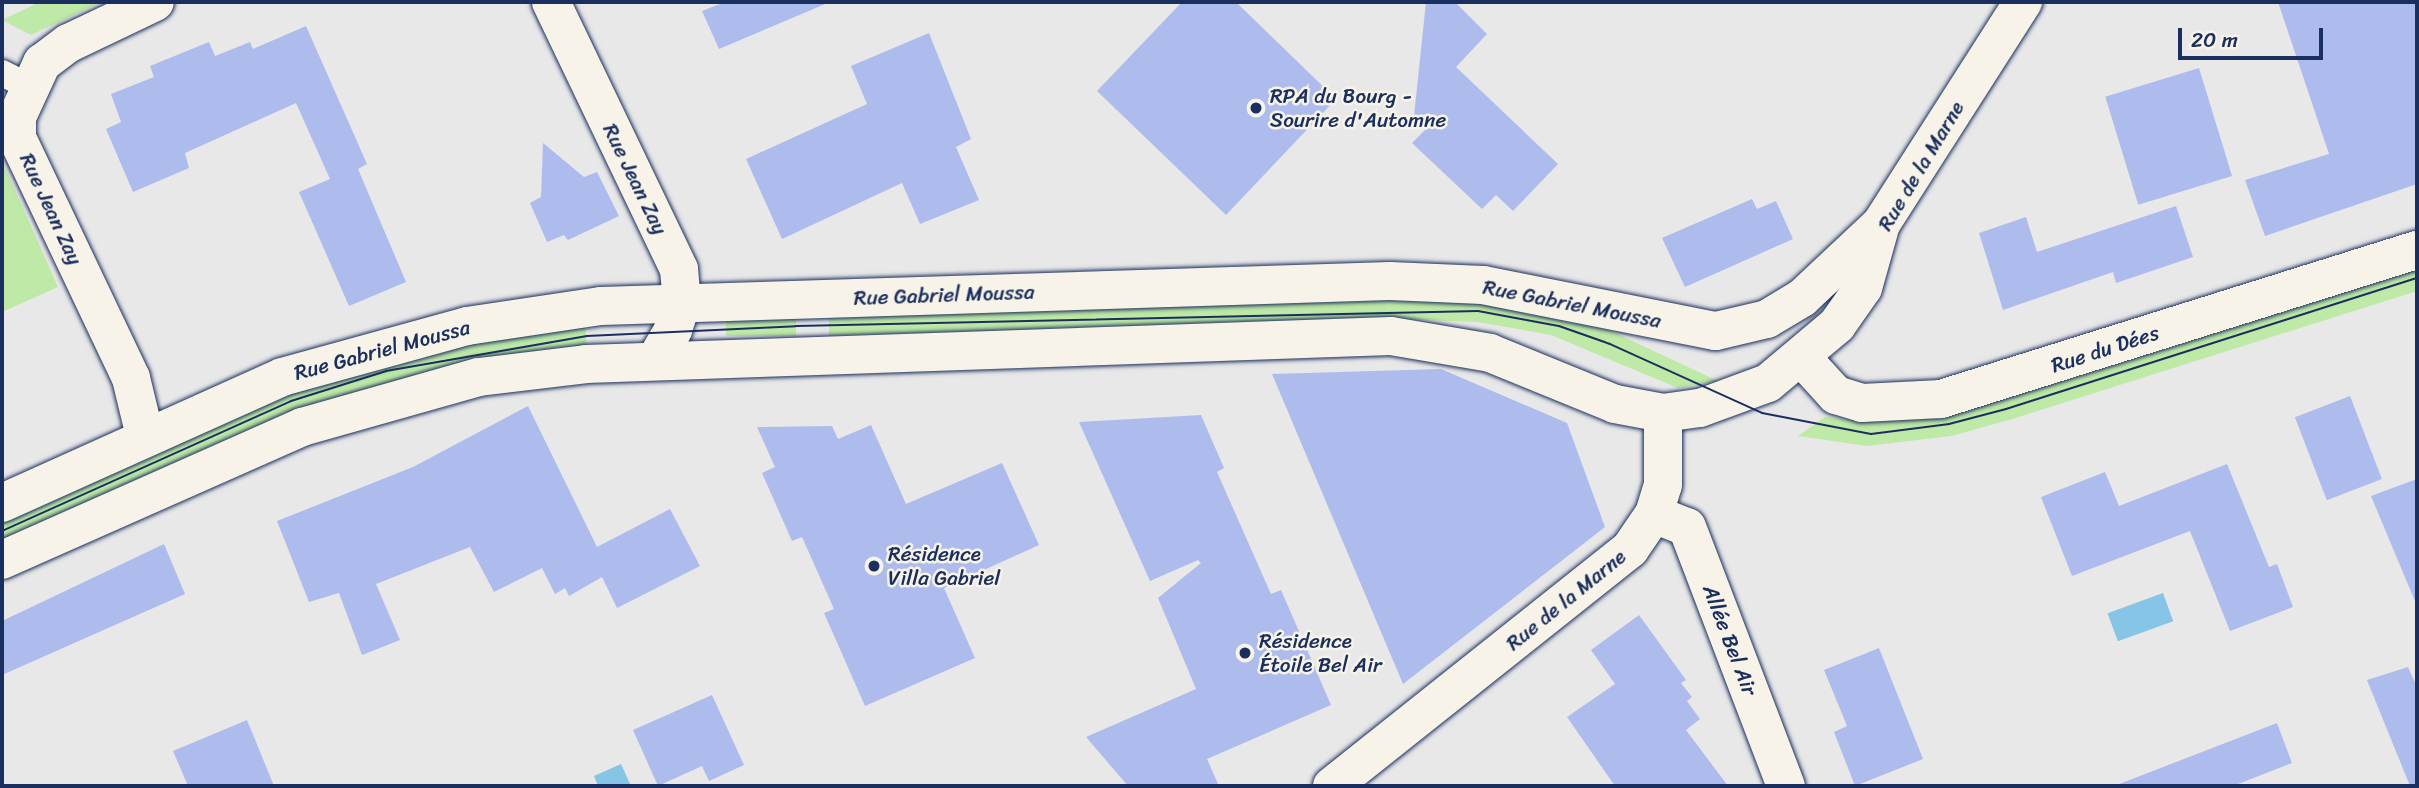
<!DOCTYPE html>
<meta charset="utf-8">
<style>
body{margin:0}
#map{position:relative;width:2419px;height:788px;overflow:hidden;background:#e8e8e9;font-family:Sriracha,sans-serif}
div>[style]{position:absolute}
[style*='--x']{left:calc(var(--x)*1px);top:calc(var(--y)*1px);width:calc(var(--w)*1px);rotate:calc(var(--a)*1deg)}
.green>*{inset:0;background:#bee9a6;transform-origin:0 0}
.water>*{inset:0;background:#86c5e6;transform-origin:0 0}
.building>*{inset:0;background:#adbcec;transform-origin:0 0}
.roads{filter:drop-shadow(0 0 2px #1b2f5e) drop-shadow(0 0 2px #1b2f5e)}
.service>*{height:26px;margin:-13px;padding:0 13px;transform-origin:13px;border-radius:13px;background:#f7f3e8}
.minor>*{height:38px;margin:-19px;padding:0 19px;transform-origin:19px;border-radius:19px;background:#f7f3e8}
.tertiary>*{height:38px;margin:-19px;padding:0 19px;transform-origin:19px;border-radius:19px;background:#f7f3e8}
.tram>*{height:2px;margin:-1px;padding:0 1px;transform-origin:1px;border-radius:1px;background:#1b2f5e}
.dots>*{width:19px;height:19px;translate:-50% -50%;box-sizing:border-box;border:4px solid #f7f3e8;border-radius:50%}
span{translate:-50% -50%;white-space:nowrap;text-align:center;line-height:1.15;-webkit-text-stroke:5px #f7f3e8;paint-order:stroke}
.poi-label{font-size:21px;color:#1b2f5e}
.left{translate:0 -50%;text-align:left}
.street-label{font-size:21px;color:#1b2f5e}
.frame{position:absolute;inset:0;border:4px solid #1b2f5e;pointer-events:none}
.scale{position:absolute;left:2178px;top:28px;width:145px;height:32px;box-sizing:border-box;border:4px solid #1b2f5e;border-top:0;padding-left:9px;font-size:21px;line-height:24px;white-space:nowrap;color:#1b2f5e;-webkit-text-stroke:5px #f7f3e8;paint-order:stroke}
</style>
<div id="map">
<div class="green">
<div style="clip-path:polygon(40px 2px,101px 2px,31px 35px,2px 20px)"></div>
<div style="clip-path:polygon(2px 161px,58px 287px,2px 312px)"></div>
<div style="clip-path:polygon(2417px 264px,2417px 291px,2009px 420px,1951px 436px,1867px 446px,1798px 436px,1825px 417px,1871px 422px,1943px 414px)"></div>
<div style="clip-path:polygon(1391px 297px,1481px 300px,1557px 314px,1613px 332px,1718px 381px,1678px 388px,1551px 335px,1478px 322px,1393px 319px,829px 336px,829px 314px)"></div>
<div style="left:796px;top:316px;width:20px;height:70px;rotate:90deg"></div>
<div style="clip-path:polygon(585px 324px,587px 346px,475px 362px,296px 412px,2px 543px,2px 518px,286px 391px,381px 360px)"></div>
</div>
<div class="water">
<div style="left:2163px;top:593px;width:30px;height:59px;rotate:70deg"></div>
<div style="clip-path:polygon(621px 764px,631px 786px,598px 786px,594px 776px)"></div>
</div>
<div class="building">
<div style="clip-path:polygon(725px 2px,830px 2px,719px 49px,702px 11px)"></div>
<div style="clip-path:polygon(1182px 2px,1236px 2px,1336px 99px,1226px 215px,1097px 91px)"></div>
<div style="clip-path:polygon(1426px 2px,1455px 2px,1487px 34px,1456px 67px,1558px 164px,1513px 211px,1496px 195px,1482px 209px,1412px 143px,1427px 128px,1414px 116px)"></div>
<div style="clip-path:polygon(2278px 2px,2417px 2px,2417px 184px,2265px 236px,2245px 180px,2329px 154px)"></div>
<div style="clip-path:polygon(306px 26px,367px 164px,358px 169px,406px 282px,349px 306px,299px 192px,330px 179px,296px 103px,185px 153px,189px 168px,133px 192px,106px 129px,121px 122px,111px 94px,154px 77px,150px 66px,209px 42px,215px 56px,250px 42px,253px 49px)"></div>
<div style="clip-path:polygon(929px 33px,971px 139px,956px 147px,979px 200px,920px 224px,902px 183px,782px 239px,746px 159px,867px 104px,851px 66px)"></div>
<div style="left:2199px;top:68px;width:113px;height:98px;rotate:73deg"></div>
<div style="clip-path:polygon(543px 143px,584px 177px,597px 172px,619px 216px,568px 240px,564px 235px,547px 242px,530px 203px,541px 197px)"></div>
<div style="clip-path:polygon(1752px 199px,1757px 209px,1776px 201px,1793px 239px,1685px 287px,1662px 238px)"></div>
<div style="clip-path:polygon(2176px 206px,2193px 257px,2116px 283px,2113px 272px,2003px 310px,1979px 233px,2026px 217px,2037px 252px)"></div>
<div style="clip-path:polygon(1441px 369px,1567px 423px,1605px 527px,1403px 684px,1272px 374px)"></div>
<div style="left:2350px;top:396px;width:89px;height:59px;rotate:69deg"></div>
<div style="clip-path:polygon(528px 406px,597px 547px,670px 509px,700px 566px,617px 608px,602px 577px,569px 596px,565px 588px,555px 594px,542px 568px,494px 592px,470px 547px,376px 584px,400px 640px,362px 655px,339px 593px,309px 602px,277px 521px,413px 467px)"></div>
<div style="clip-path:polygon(1201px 415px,1224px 468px,1217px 472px,1271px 594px,1281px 590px,1331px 705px,1207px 759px,1219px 786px,1128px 786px,1086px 737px,1196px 689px,1158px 598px,1201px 563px,1198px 560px,1150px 581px,1079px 422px)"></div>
<div style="clip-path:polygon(871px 425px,906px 504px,1002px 463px,1039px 545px,944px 588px,975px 658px,865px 706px,824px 613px,834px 609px,802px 537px,792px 541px,762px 473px,775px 467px,757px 427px,832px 426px,838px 439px)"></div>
<div style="clip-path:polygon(2227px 464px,2269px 567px,2277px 564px,2293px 607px,2230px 631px,2190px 531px,2072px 576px,2041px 497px,2105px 472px,2119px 506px)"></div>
<div style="clip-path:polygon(2417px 479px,2417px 606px,2371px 496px)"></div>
<div style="clip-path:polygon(164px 544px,185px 594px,2px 675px,2px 621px)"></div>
<div style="clip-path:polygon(1639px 615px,1686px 680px,1681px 683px,1692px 697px,1687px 701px,1700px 719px,1686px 730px,1728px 786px,1615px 786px,1567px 717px,1615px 684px,1591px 650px)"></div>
<div style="clip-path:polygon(1879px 648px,1923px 759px,1855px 786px,1834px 732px,1847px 726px,1824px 670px)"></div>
<div style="clip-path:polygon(2408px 667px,2417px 687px,2417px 786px,2410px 786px,2367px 680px)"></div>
<div style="clip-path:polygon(712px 695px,744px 765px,709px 781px,702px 766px,658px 786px,633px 730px)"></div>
<div style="clip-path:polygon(247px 720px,274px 786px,188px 786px,173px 751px)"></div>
<div style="clip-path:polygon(2277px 723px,2292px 763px,2233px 786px,2114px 786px)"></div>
</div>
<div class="roads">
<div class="service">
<div style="--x:2;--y:73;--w:28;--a:27"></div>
</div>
<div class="minor">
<div style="--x:551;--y:2;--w:296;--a:64.4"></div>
<div style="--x:679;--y:269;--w:33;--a:85"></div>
<div style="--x:682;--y:302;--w:29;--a:108"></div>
<div style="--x:673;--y:330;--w:34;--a:120"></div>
<div style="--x:1803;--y:359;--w:49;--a:47.5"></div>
<div style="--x:1836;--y:395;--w:27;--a:17"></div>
<div style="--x:1862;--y:403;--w:79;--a:-2.9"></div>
<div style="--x:1941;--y:399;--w:499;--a:-17.4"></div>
<div style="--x:145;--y:436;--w:60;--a:-103.6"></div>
<div style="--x:131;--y:378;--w:266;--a:-115.4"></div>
<div style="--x:17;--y:138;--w:21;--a:-90"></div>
<div style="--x:17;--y:117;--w:60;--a:-65.2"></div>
<div style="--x:42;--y:63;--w:34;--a:-37"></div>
<div style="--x:69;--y:43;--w:95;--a:-25.5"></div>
<div style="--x:1654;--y:514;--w:35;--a:22"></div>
<div style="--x:1687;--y:527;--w:277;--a:69.1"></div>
<div style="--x:1332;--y:786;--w:381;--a:-38.5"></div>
<div style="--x:1630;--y:549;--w:42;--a:-55.6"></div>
<div style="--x:1654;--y:514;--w:30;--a:-73"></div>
<div style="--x:1663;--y:485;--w:72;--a:-90"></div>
</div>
<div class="tertiary">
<div style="--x:2;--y:503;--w:307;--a:-24.2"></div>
<div style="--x:282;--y:377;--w:192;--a:-15.4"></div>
<div style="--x:467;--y:326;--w:135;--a:-8.5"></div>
<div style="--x:601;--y:306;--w:789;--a:-1.81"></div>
<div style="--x:1390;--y:281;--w:93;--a:2.5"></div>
<div style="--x:1483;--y:285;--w:237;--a:11.2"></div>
<div style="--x:1716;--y:331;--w:52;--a:-13.2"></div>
<div style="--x:1767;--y:319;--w:41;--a:-31"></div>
<div style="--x:1802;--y:298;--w:108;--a:-43.1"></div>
<div style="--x:2;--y:560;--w:328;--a:-23.9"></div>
<div style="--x:302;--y:427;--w:184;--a:-15.8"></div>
<div style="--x:479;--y:377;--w:108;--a:-6.9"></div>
<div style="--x:586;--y:364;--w:805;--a:-1.99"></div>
<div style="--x:1391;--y:336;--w:100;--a:9.7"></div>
<div style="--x:1490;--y:353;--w:135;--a:22.2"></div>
<div style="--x:1615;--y:404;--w:49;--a:10.6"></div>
<div style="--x:1663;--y:413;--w:37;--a:-8"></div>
<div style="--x:1700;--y:408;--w:72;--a:-20.2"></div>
<div style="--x:1768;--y:383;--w:90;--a:-40"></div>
<div style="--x:1837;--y:325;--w:45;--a:-54.9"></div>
<div style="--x:1863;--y:288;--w:66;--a:-74.3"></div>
<div style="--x:1881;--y:224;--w:264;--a:-57.4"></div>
</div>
</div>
<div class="tram">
<div style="--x:2;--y:531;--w:317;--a:-24.2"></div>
<div style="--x:291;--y:401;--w:100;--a:-17.5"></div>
<div style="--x:386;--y:371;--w:204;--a:-9.9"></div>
<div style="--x:587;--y:336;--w:209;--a:-2.7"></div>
<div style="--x:796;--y:326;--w:682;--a:-1.26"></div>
<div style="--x:1478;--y:311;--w:82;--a:10.5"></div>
<div style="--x:1559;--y:326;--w:54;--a:19.4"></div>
<div style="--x:1610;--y:344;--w:167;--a:24.4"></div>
<div style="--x:1762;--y:413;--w:111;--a:10.9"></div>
<div style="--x:1871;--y:434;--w:79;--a:-7.3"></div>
<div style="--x:1949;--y:424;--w:59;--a:-14.7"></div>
<div style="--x:2006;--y:409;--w:431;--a:-17.7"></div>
</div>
<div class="dots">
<div style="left:1256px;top:108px;background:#1b2f5e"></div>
<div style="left:874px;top:566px;background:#1b2f5e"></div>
<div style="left:1245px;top:653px;background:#1b2f5e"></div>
</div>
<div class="poi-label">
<span class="left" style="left:1270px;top:108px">RPA du Bourg -<br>Sourire d'Automne</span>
<span class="left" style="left:888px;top:566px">Résidence<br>Villa Gabriel</span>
<span class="left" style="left:1259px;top:653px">Résidence<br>Étoile Bel Air</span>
</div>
<div class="street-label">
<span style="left:1921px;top:166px;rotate:-59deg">Rue de la Marne</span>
<span style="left:635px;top:179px;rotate:64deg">Rue Jean Zay</span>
<span style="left:51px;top:209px;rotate:65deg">Rue Jean Zay</span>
<span style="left:944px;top:295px;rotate:-2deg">Rue Gabriel Moussa</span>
<span style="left:1572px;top:304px;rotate:11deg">Rue Gabriel Moussa</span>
<span style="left:2105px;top:349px;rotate:-18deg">Rue du Dées</span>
<span style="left:382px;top:350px;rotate:-15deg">Rue Gabriel Moussa</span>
<span style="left:1566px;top:600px;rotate:-39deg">Rue de la Marne</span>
<span style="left:1730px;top:640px;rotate:69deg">Allée Bel Air</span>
</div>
<div class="frame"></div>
<div class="scale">20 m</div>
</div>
